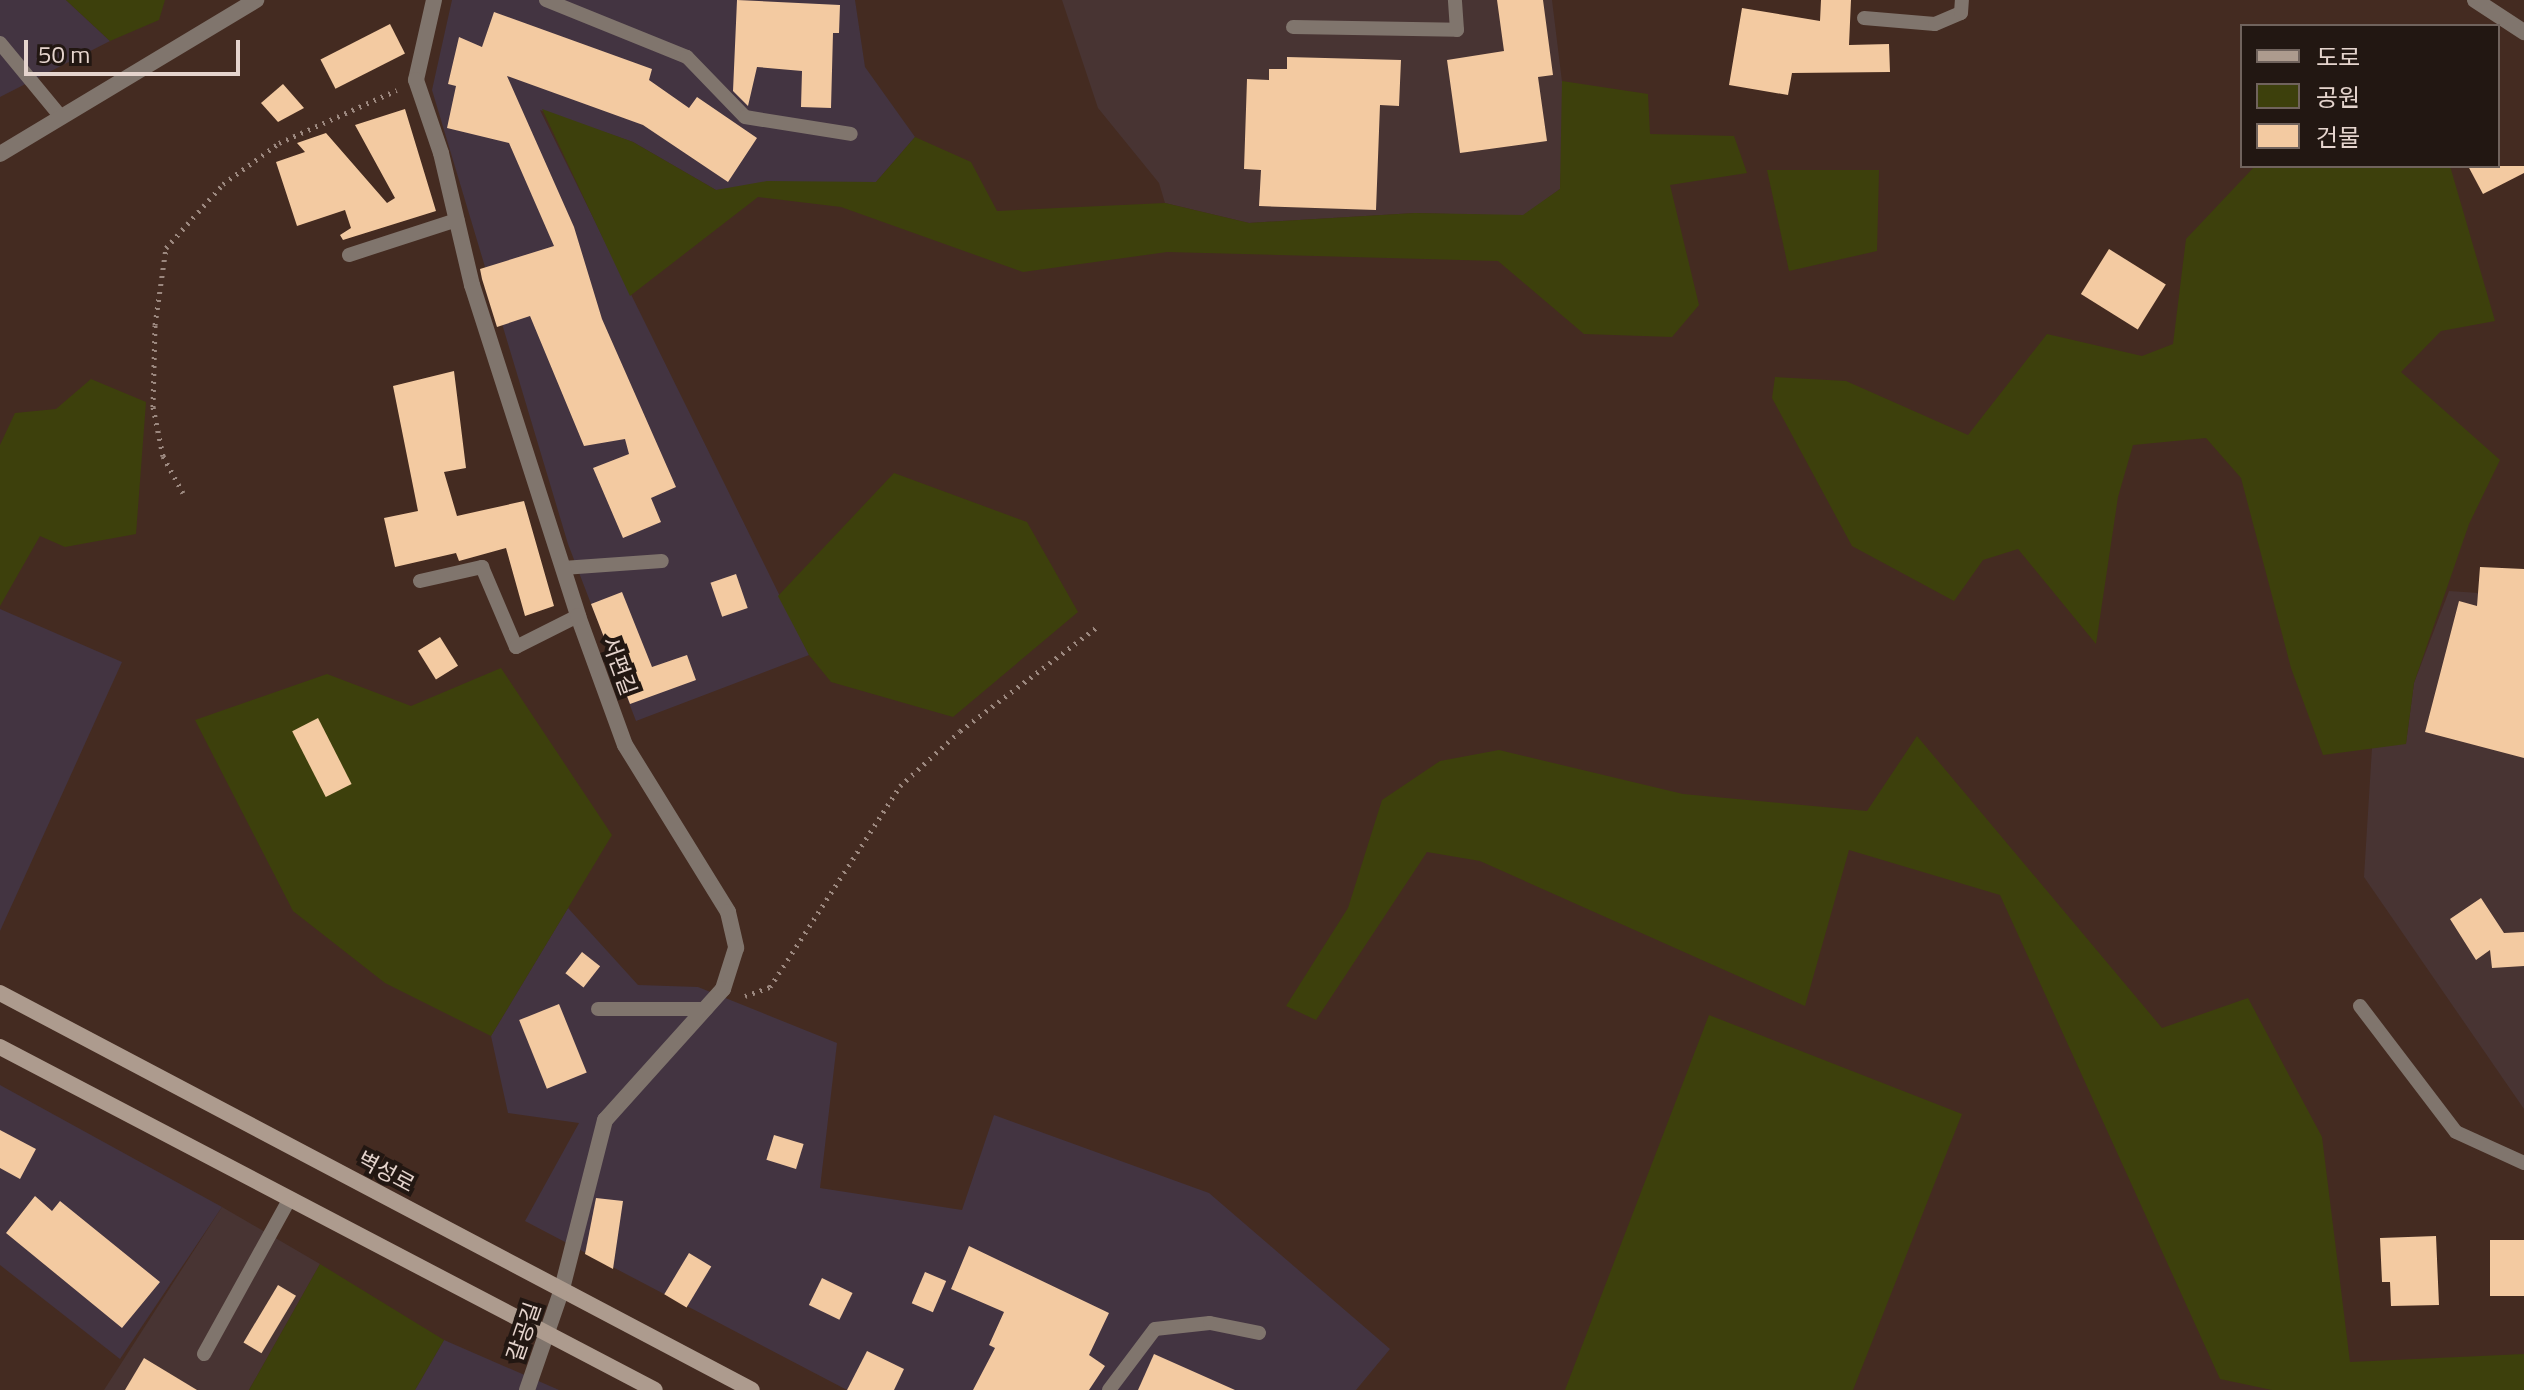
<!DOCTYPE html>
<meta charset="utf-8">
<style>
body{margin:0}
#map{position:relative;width:2524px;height:1390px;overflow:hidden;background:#442b21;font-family:"Titillium Web","Noto Sans KR",sans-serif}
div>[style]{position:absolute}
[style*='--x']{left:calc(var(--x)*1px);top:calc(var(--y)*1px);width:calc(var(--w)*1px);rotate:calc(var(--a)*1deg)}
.commercial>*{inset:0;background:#433441}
.industrial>*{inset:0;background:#483433}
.green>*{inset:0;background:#3d400c}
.building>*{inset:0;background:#f3caa1;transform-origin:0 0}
.path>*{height:5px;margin-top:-2.5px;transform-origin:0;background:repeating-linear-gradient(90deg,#9c887f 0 2px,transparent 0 8px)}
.service>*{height:14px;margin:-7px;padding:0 7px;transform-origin:7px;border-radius:7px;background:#80756d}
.minor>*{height:16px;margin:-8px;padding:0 8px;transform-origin:8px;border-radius:8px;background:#80756d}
.tertiary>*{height:16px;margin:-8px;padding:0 8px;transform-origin:8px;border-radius:8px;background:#80756d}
.secondary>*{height:16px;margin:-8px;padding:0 8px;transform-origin:8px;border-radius:8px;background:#ad9b8e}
span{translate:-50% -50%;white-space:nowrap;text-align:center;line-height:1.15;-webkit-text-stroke:8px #221712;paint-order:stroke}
.street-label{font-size:22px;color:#e5d4cd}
.legend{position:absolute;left:2240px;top:24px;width:260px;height:144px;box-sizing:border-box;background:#221712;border:2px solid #70635d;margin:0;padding:10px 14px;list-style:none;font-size:24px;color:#e5d4cd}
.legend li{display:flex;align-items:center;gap:16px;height:40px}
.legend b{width:40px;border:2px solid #70635d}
.scale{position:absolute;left:24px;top:40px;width:216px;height:36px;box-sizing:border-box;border:4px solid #e5d4cd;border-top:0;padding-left:10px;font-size:24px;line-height:28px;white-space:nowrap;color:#e5d4cd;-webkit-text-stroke:6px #221712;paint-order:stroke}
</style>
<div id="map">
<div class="commercial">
<div style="clip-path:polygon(0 0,66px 0,110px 41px,0 97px)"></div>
<div style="clip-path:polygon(452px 0,855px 0,865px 67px,915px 137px,876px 182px,716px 190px,633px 142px,540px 110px,809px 655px,636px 721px,568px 544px,432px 90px)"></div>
<div style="clip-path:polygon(0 609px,122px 662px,0 931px)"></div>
<div style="clip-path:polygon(568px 908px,638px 985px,698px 987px,837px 1043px,820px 1188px,962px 1210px,994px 1115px,1209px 1193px,1390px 1349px,1356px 1390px,847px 1390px,525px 1221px,579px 1123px,508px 1113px,491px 1036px)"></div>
<div style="clip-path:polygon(0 1085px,222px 1207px,120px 1359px,0 1265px)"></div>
<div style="clip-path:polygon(444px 1340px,559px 1390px,415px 1390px)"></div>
</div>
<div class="industrial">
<div style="clip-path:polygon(1062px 0,1552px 0,1565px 106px,1560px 189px,1523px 216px,1415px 213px,1249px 223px,1165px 203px,1159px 183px,1098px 108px)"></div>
<div style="clip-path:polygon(2449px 591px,2524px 596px,2524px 1109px,2364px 877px,2372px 748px,2406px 743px,2414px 683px)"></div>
<div style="clip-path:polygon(222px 1207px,320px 1264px,249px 1390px,104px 1390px)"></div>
</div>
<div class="green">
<div style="clip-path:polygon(66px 0,165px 0,159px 20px,110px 41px)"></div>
<div style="clip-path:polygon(1562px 81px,1648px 94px,1650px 134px,1734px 136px,1747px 173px,1670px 185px,1699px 305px,1672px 337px,1584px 334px,1498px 261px,1167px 252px,1023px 272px,841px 207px,758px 197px,630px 296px,542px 109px,633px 142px,716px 190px,767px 181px,876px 182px,915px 137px,971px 162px,997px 211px,1165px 203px,1249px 223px,1415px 213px,1523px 215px,1560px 189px)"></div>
<div style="clip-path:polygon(2255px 166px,2450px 166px,2495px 321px,2441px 331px,2401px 372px,2500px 460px,2469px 524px,2414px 683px,2406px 744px,2323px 755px,2291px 668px,2241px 478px,2206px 438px,2133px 445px,2118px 497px,2096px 644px,2018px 549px,1983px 560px,1954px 601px,1852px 546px,1772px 398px,1775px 377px,1846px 381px,1968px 435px,2047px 334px,2142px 356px,2173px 344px,2186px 239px)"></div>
<div style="clip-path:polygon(1767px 170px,1879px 170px,1877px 251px,1789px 271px)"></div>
<div style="clip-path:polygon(91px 379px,146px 402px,136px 534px,65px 547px,40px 536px,0 606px,0 445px,15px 413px,56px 409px)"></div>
<div style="clip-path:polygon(894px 473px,1027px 522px,1078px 612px,953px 717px,831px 682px,809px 655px,778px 596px)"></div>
<div style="clip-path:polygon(501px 668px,612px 835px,491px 1036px,385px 983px,293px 911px,195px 720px,327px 674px,411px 706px)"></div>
<div style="clip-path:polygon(1917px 736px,2162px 1028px,2248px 998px,2322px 1137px,2350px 1362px,2524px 1354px,2524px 1390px,2272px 1390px,2220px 1379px,2000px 895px,1849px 850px,1805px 1006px,1480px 861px,1427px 852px,1316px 1020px,1286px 1006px,1348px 908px,1382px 800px,1440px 761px,1499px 750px,1683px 794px,1867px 811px)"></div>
<div style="clip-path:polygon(1709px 1015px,1962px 1114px,1853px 1390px,1565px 1390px)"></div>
<div style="clip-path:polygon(320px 1264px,444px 1340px,415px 1390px,249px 1390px)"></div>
</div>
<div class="building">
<div style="clip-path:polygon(737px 0,840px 5px,839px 33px,833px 33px,831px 108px,801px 107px,802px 71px,757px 67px,748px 106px,733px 91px)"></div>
<div style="clip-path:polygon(1497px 0,1543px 0,1553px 75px,1538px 77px,1547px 141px,1460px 153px,1447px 60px,1504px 51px)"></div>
<div style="clip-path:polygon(1821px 0,1851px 0,1849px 45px,1889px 44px,1890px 72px,1792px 73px,1788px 95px,1729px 85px,1742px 8px,1820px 21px)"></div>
<div style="clip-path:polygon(494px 12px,652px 69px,649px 80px,689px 108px,697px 97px,757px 138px,728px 182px,643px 125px,507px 76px,574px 227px,602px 319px,676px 487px,651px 498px,661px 522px,623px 538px,593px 468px,629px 454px,625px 439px,584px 446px,530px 316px,497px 327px,482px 279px,480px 269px,554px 246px,509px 143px,447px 128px,456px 86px,448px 84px,459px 37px,482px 47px)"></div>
<div style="left:390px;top:24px;width:33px;height:78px;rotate:63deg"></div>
<div style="clip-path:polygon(1287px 57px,1401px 60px,1399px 106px,1380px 105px,1376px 210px,1259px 206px,1261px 170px,1244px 169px,1247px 79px,1269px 80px,1269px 69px,1287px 69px)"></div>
<div style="clip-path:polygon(283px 84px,304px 108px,278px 122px,261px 103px)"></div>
<div style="clip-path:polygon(405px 109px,436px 211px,343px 240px,340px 235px,351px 228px,345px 210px,297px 226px,276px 162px,305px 152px,297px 143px,326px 133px,387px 203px,395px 198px,355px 125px)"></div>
<div style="clip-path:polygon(2468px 166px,2524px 166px,2524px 173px,2483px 194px)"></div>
<div style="left:2109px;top:249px;width:67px;height:53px;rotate:32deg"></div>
<div style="clip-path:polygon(454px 371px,466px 468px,444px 472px,457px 516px,524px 501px,554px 606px,525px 616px,506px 548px,459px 561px,456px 553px,395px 567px,384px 518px,418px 511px,393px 386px)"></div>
<div style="clip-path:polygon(2480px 567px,2524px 569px,2524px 758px,2425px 732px,2459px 601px,2477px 606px)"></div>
<div style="left:736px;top:574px;width:36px;height:27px;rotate:71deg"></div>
<div style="clip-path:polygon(622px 592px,652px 667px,687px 655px,696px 680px,630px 704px,591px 604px)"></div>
<div style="left:440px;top:637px;width:34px;height:26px;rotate:58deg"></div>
<div style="left:318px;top:718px;width:74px;height:29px;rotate:63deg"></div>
<div style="clip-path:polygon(2481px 898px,2504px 933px,2524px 932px,2524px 966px,2492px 968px,2490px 950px,2476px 960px,2450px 919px)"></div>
<div style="left:582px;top:952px;width:23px;height:27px;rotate:38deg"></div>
<div style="left:559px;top:1004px;width:74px;height:43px;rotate:68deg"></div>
<div style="clip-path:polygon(0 1130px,36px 1149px,20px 1179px,0 1168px)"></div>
<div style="left:774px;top:1135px;width:31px;height:26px;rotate:17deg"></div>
<div style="clip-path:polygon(35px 1196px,52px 1211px,60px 1201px,160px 1282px,122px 1328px,6px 1233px)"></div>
<div style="clip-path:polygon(596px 1198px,623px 1201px,613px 1269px,585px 1254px)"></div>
<div style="clip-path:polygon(2436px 1236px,2439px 1305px,2391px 1306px,2390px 1282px,2382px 1282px,2380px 1238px)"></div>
<div style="left:2490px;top:1240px;width:34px;height:56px"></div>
<div style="clip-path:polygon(969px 1246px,1109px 1313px,1089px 1355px,1105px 1366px,1089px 1390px,973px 1390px,995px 1348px,989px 1345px,1004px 1312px,951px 1289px)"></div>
<div style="left:689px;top:1253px;width:26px;height:48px;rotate:31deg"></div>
<div style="left:925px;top:1272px;width:23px;height:34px;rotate:23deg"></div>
<div style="left:822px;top:1278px;width:34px;height:30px;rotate:26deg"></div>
<div style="left:278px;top:1285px;width:21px;height:67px;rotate:31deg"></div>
<div style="clip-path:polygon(867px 1351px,904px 1369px,894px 1390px,847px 1390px)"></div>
<div style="clip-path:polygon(1154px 1354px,1235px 1390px,1138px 1390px)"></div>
<div style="clip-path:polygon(144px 1358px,197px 1390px,125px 1390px)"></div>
</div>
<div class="path">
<div style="--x:183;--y:493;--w:42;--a:-118.4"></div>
<div style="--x:163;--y:456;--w:50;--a:-101.5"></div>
<div style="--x:153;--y:407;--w:82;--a:-88.6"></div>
<div style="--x:155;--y:325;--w:78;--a:-81.9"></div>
<div style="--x:166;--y:248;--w:86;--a:-48.3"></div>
<div style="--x:223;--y:184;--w:69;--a:-36.2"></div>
<div style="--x:279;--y:143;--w:129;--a:-24.2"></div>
<div style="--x:745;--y:996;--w:27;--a:-20"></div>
<div style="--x:770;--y:987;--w:239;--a:-57.1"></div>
<div style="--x:900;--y:786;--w:81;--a:-42.5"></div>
<div style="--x:960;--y:731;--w:172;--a:-37.2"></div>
</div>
<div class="service">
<div style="--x:546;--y:0;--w:152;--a:22"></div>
<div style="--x:687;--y:57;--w:83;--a:46"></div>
<div style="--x:745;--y:117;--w:107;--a:9.1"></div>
<div style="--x:1864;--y:18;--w:71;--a:4.8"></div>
<div style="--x:1935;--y:24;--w:28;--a:-23"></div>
<div style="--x:1961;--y:13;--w:13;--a:-86"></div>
<div style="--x:1293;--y:27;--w:164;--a:1"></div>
<div style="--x:1457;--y:30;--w:30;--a:-94"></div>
<div style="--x:0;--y:43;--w:96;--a:50.5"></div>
<div style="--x:349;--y:255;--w:114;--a:-18"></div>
<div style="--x:563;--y:568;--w:99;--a:-4"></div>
<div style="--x:420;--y:581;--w:64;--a:-12.7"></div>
<div style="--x:482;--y:567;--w:87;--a:67"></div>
<div style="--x:516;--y:647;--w:69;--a:-26.6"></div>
<div style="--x:2360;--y:1006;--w:158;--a:52.7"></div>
<div style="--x:2456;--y:1132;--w:75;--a:24.5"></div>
<div style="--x:598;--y:1009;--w:108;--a:0"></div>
<div style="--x:204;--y:1354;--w:178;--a:-61.1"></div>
<div style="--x:1109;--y:1390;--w:76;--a:-53"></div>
<div style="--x:1155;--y:1329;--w:55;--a:-6.2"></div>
<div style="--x:1210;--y:1323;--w:50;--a:11.5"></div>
</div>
<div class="minor">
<div style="--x:434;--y:0;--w:82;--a:102.7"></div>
<div style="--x:416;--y:80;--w:77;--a:71.1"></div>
<div style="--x:441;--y:153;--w:136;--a:76.8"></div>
<div style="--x:472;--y:285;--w:348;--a:72.2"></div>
<div style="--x:578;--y:616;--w:137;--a:70"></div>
<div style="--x:625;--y:745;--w:196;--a:58.3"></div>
<div style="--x:728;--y:912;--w:37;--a:77"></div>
<div style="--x:736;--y:948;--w:43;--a:107.6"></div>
<div style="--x:723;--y:989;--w:176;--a:132"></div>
<div style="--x:605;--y:1120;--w:174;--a:104.3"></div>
<div style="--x:562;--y:1289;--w:107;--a:109.1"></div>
</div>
<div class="tertiary">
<div style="--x:2475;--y:0;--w:59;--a:33.1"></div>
<div style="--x:0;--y:154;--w:299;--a:-31"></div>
</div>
<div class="secondary">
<div style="--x:0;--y:993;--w:850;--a:27.83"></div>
<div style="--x:0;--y:1047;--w:739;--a:27.64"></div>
</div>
<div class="street-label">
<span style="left:619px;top:666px;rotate:70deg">서편길</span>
<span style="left:386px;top:1172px;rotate:28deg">벽성로</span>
<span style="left:524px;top:1332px;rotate:-71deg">갈공길</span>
</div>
<ul class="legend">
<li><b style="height:10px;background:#ad9b8e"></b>도로</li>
<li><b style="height:22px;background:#3d400c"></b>공원</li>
<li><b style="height:22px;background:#f3caa1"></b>건물</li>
</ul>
<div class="scale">50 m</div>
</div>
